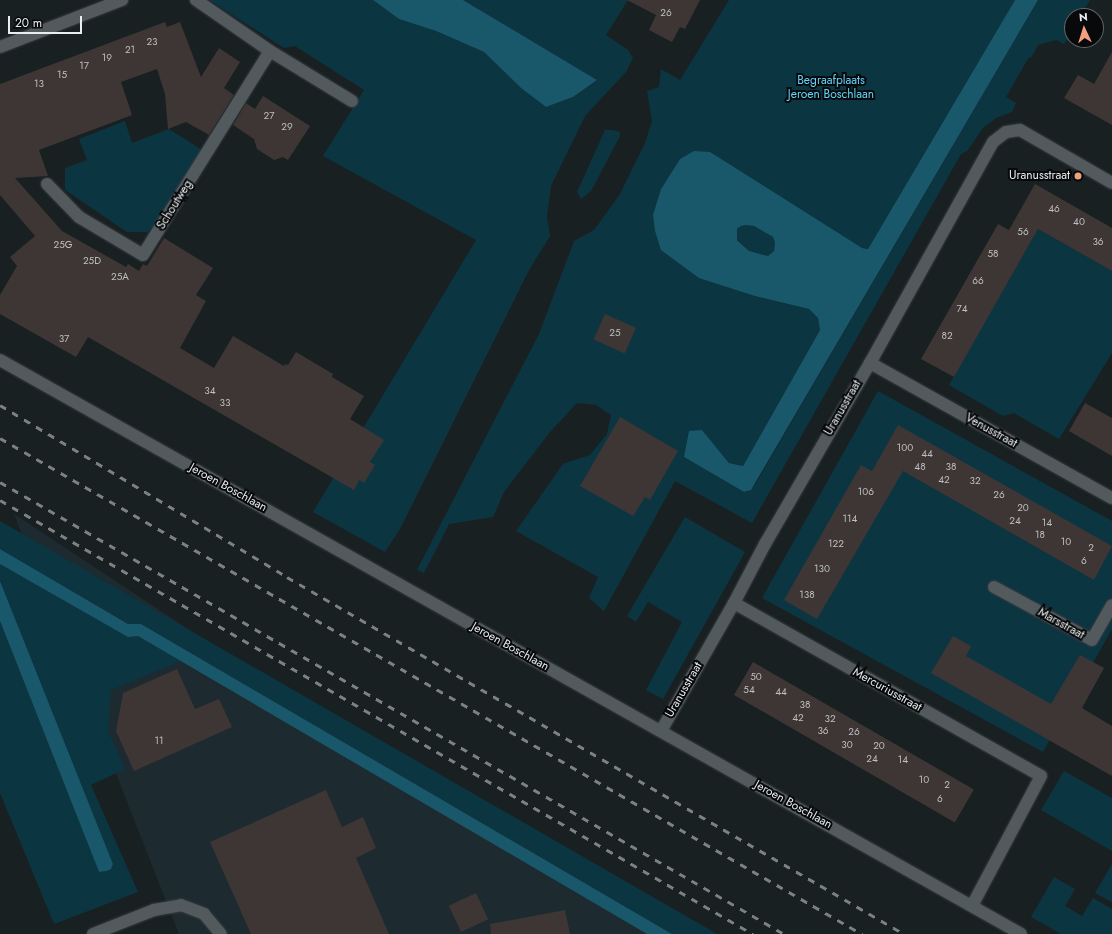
<!DOCTYPE html>
<style>
body{margin:0}
#map{position:relative;width:1112px;height:934px;overflow:hidden;background:#192022;font-family:Jost,sans-serif}
div>[style]{position:absolute}
[style*='--x']{left:calc(var(--x)*1px);top:calc(var(--y)*1px);width:calc(var(--w)*1px);rotate:calc(var(--a)*1deg)}
.built>*{inset:0;background:#1d2a30}
.green>*{inset:0;background:#0c3542}
.water>*{inset:0;background:#19576b}
.building>*{inset:0;background:#3d3634;transform-origin:0 0}
.roads{filter:drop-shadow(0 0 1px #373b3e) drop-shadow(0 0 1px #373b3e)}
.street>*{height:12px;margin:-6px;padding:0 6px;transform-origin:6px;border-radius:6px;background:#525a5d}
.secondary>*{height:12px;margin:-6px;padding:0 6px;transform-origin:6px;border-radius:6px;background:#525a5d}
.rail>*{height:3px;margin-top:-1.5px;transform-origin:0;background:repeating-linear-gradient(90deg,#7c8183 0 7px,transparent 0 14px)}
.dots>*{width:11px;height:11px;translate:-50% -50%;box-sizing:border-box;border:2px solid #07090a;border-radius:50%}
span{translate:-50% -50%;white-space:nowrap;text-align:center;line-height:1.15;-webkit-text-stroke:4px #07090a;paint-order:stroke}
.number-label{font-size:10px;color:#bebfc0}
.number-label span{-webkit-text-stroke-width:0}
.park-label{font-size:12px;color:#63d5fc}
.poi-label{font-size:12px;color:#e9edef}
.right{translate:-100% -50%;text-align:right}
.street-label{font-size:12px;color:#e9edef}
.north{position:absolute;left:1064px;top:8px;width:40px;height:40px;box-sizing:border-box;background:#07090a;border:1px solid #616466;border-radius:50%;rotate:356deg;font-size:11px;font-weight:700;line-height:16px;text-align:center;color:#e9edef}
.north::after{content:'';display:block;margin:auto;width:14px;height:18px;background:#f2a07f;clip-path:polygon(50% 0,100% 100%,50% 72%,0 100%)}
.scale{position:absolute;left:8px;top:16px;width:74px;height:18px;box-sizing:border-box;border:2px solid #e9edef;border-top:0;padding-left:5px;font-size:12px;line-height:14px;white-space:nowrap;color:#e9edef;-webkit-text-stroke:3px #07090a;paint-order:stroke}
</style>
<div id="map">
<div class="built">
<div style="clip-path:polygon(14px 514px,650px 934px,179px 934px)"></div>
</div>
<div class="green">
<div style="clip-path:polygon(209px 0,373px 0,399px 19px,436px 31px,484px 52px,521px 88px,546px 107px,573px 97px,597px 80px,463px 0,628px 0,606px 35px,628px 50px,633px 58px,626px 72px,585px 116px,551px 186px,547px 217px,550px 236px,529px 270px,400px 529px,385px 552px,313px 512px,476px 240px,323px 156px,364px 90px,295px 46px,284px 48px)"></div>
<div style="clip-path:polygon(729px 0,1015px 0,868px 249px,862px 248px,680px 159px,661px 189px,655px 231px,658px 239px,755px 296px,809px 309px,818px 318px,820px 330px,743px 466px,729px 463px,702px 430px,684px 457px,744px 492px,747px 492px,754px 486px,1038px 0,1090px 0,1080px 16px,1072px 16px,1072px 30px,1064px 44px,1056px 40px,1038px 45px,1031px 58px,1029px 57px,1006px 97px,1016px 103px,1012px 112px,996px 118px,983px 128px,967px 151px,961px 154px,752px 523px,675px 481px,604px 611px,589px 598px,598px 577px,516px 531px,563px 464px,590px 455px,607px 434px,611px 415px,596px 405px,577px 403px,550px 432px,504px 492px,493px 517px,449px 524px,424px 573px,417px 570px,539px 334px,574px 241px,594px 230px,620px 194px,645px 143px,652px 121px,647px 91px,659px 87px,661px 69px,680px 80px)"></div>
<div style="clip-path:polygon(125px 121px,132px 143px,169px 129px,202px 150px,156px 224px,147px 232px,127px 232px,65px 190px,65px 168px,87px 160px,79px 139px)"></div>
<div style="clip-path:polygon(605px 130px,613px 130px,620px 132px,619px 138px,591px 191px,581px 199px,577px 192px)"></div>
<div style="clip-path:polygon(746px 225px,754px 226px,773px 237px,775px 243px,774px 251px,768px 256px,749px 251px,737px 239px,737px 229px,741px 226px)"></div>
<div style="clip-path:polygon(1038px 229px,1112px 271px,1112px 353px,1059px 439px,1014px 413px,1003px 416px,949px 385px)"></div>
<div style="clip-path:polygon(878px 391px,1112px 521px,1112px 629px,1043px 752px,762px 598px)"></div>
<div style="clip-path:polygon(685px 517px,745px 552px,663px 699px,646px 690px,682px 622px,648px 602px,636px 622px,627px 616px)"></div>
<div style="clip-path:polygon(0 521px,717px 934px,672px 934px,141px 624px,129px 624px,0 549px)"></div>
<div style="clip-path:polygon(0 564px,138px 636px,181px 661px,111px 690px,108px 731px,125px 769px,91px 785px,138px 892px,54px 924px,0 793px,0 621px,99px 872px,107px 871px,111px 869px,113px 864px,0 581px)"></div>
<div style="clip-path:polygon(1064px 771px,1112px 798px,1112px 851px,1041px 810px)"></div>
<div style="clip-path:polygon(1112px 864px,1112px 902px,1095px 893px)"></div>
<div style="clip-path:polygon(1054px 877px,1075px 889px,1065px 906px,1082px 916px,1093px 898px,1112px 909px,1112px 934px,1061px 934px,1031px 917px)"></div>
</div>
<div class="water">
<div style="clip-path:polygon(373px 0,463px 0,597px 80px,573px 97px,546px 107px,521px 88px,484px 52px,436px 31px,399px 19px)"></div>
<div style="clip-path:polygon(evenodd,1015px 0,1038px 0,751px 490px,744px 492px,684px 457px,689px 431px,702px 430px,729px 463px,743px 466px,820px 330px,818px 318px,809px 309px,755px 296px,699px 278px,661px 250px,655px 231px,653px 215px,661px 189px,680px 159px,694px 151px,710px 152px,862px 248px,868px 249px,1015px 0,746px 225px,754px 226px,773px 237px,775px 243px,774px 251px,768px 256px,749px 251px,737px 240px,737px 229px,741px 226px,746px 225px)"></div>
<div style="clip-path:polygon(0 549px,128px 624px,141px 624px,672px 934px,647px 934px,138px 636px,128px 637px,0 564px)"></div>
<div style="clip-path:polygon(0 581px,113px 864px,111px 869px,107px 871px,99px 872px,0 621px)"></div>
</div>
<div class="building">
<div style="clip-path:polygon(627px 0,700px 0,685px 29px,680px 27px,672px 42px,649px 30px,656px 15px)"></div>
<div style="clip-path:polygon(165px 22px,167px 27px,180px 22px,201px 77px,219px 48px,240px 62px,224px 88px,234px 95px,209px 135px,186px 122px,168px 129px,165px 94px,157px 69px,121px 82px,132px 115px,39px 150px,48px 176px,15px 178px,62px 231px,126px 267px,128px 264px,139px 271px,143px 264px,147px 266px,164px 238px,213px 268px,196px 295px,206px 301px,180px 348px,214px 368px,233px 336px,284px 366px,285px 364px,288px 365px,296px 352px,333px 374px,332px 377px,364px 396px,350px 419px,384px 440px,370px 462px,375px 465px,364px 483px,359px 480px,354px 490px,88px 337px,76px 357px,0 314px,0 295px,17px 266px,10px 257px,35px 236px,0 195px,0 84px)"></div>
<div style="clip-path:polygon(1112px 52px,1112px 125px,1064px 98px,1078px 75px,1094px 84px)"></div>
<div style="clip-path:polygon(263px 96px,310px 126px,288px 160px,283px 157px,274px 160px,257px 149px,254px 139px,233px 125px,246px 103px,255px 109px)"></div>
<div style="clip-path:polygon(1035px 184px,1112px 228px,1112px 271px,1038px 229px,954px 377px,921px 359px,998px 224px,1009px 230px)"></div>
<div style="left:605px;top:314px;width:34px;height:28px;rotate:24deg"></div>
<div style="clip-path:polygon(1085px 403px,1112px 418px,1112px 456px,1069px 431px)"></div>
<div style="clip-path:polygon(620px 417px,678px 451px,650px 500px,645px 497px,633px 516px,580px 486px)"></div>
<div style="clip-path:polygon(898px 425px,1112px 546px,1094px 580px,903px 471px,817px 619px,784px 600px,861px 465px,872px 471px)"></div>
<div style="clip-path:polygon(953px 636px,971px 646px,966px 656px,1051px 704px,1080px 655px,1104px 668px,1082px 708px,1112px 726px,1112px 776px,931px 673px)"></div>
<div style="left:753px;top:662px;width:255px;height:38px;rotate:30deg"></div>
<div style="clip-path:polygon(177px 669px,195px 709px,219px 699px,232px 727px,134px 771px,116px 731px,123px 693px)"></div>
<div style="clip-path:polygon(326px 790px,342px 827px,363px 817px,376px 848px,356px 858px,389px 934px,251px 934px,210px 842px)"></div>
<div style="left:476px;top:893px;width:29px;height:30px;rotate:65deg"></div>
<div style="clip-path:polygon(565px 910px,570px 934px,491px 934px,490px 924px)"></div>
</div>
<div class="roads">
<div class="street">
<div style="--x:0;--y:47;--w:131;--a:-21.1"></div>
<div style="--x:270;--y:51;--w:96;--a:31.4"></div>
<div style="--x:47;--y:184;--w:46;--a:45.9"></div>
<div style="--x:79;--y:217;--w:74;--a:30.7"></div>
<div style="--x:143;--y:255;--w:240;--a:-58.1"></div>
<div style="--x:270;--y:51;--w:90;--a:-145.4"></div>
<div style="--x:0;--y:360;--w:1171;--a:29.34"></div>
<div style="--x:870;--y:363;--w:277;--a:29.2"></div>
<div style="--x:994;--y:587;--w:111;--a:28.4"></div>
<div style="--x:1092;--y:640;--w:40;--a:-60.3"></div>
<div style="--x:734;--y:603;--w:352;--a:29.4"></div>
<div style="--x:1041;--y:776;--w:147;--a:118"></div>
<div style="--x:661;--y:731;--w:147;--a:-60.3"></div>
<div style="--x:734;--y:603;--w:67;--a:-62.3"></div>
<div style="--x:765;--y:544;--w:209;--a:-59.9"></div>
<div style="--x:870;--y:363;--w:253;--a:-60.9"></div>
<div style="--x:993;--y:142;--w:16;--a:-38"></div>
<div style="--x:1006;--y:132;--w:14;--a:-8"></div>
<div style="--x:1020;--y:130;--w:106;--a:29.9"></div>
</div>
<div class="secondary">
<div style="--x:93;--y:934;--w:66;--a:-21.5"></div>
<div style="--x:154;--y:910;--w:27;--a:-10"></div>
<div style="--x:181;--y:905;--w:25;--a:21"></div>
<div style="--x:204;--y:914;--w:26;--a:50"></div>
</div>
</div>
<div class="rail">
<div style="--x:0;--y:405;--w:335;--a:30.9"></div>
<div style="--x:287;--y:577;--w:713;--a:30.05"></div>
<div style="--x:0;--y:438;--w:995;--a:29.92"></div>
<div style="--x:0;--y:482;--w:905;--a:29.96"></div>
<div style="--x:0;--y:500;--w:869;--a:29.96"></div>
</div>
<div class="dots">
<div style="left:1078px;top:176px;background:#f2a07f"></div>
</div>
<div class="number-label">
<span style="left:666px;top:13px">26</span>
<span style="left:152px;top:42px">23</span>
<span style="left:130px;top:50px">21</span>
<span style="left:107px;top:58px">19</span>
<span style="left:84px;top:66px">17</span>
<span style="left:62px;top:75px">15</span>
<span style="left:39px;top:84px">13</span>
<span style="left:269px;top:116px">27</span>
<span style="left:287px;top:127px">29</span>
<span style="left:1054px;top:209px">46</span>
<span style="left:1079px;top:222px">40</span>
<span style="left:1023px;top:232px">56</span>
<span style="left:1098px;top:242px">36</span>
<span style="left:63px;top:245px">25G</span>
<span style="left:993px;top:254px">58</span>
<span style="left:92px;top:261px">25D</span>
<span style="left:120px;top:277px">25A</span>
<span style="left:978px;top:281px">66</span>
<span style="left:962px;top:309px">74</span>
<span style="left:615px;top:333px">25</span>
<span style="left:947px;top:336px">82</span>
<span style="left:64px;top:339px">37</span>
<span style="left:210px;top:391px">34</span>
<span style="left:225px;top:403px">33</span>
<span style="left:905px;top:448px">100</span>
<span style="left:927px;top:454px">44</span>
<span style="left:920px;top:467px">48</span>
<span style="left:951px;top:467px">38</span>
<span style="left:944px;top:480px">42</span>
<span style="left:975px;top:481px">32</span>
<span style="left:866px;top:492px">106</span>
<span style="left:999px;top:495px">26</span>
<span style="left:1023px;top:508px">20</span>
<span style="left:850px;top:519px">114</span>
<span style="left:1015px;top:521px">24</span>
<span style="left:1047px;top:523px">14</span>
<span style="left:1040px;top:535px">18</span>
<span style="left:1066px;top:542px">10</span>
<span style="left:836px;top:544px">122</span>
<span style="left:1091px;top:548px">2</span>
<span style="left:1084px;top:561px">6</span>
<span style="left:822px;top:569px">130</span>
<span style="left:807px;top:595px">138</span>
<span style="left:756px;top:677px">50</span>
<span style="left:749px;top:690px">54</span>
<span style="left:781px;top:692px">44</span>
<span style="left:805px;top:705px">38</span>
<span style="left:798px;top:718px">42</span>
<span style="left:830px;top:719px">32</span>
<span style="left:823px;top:731px">36</span>
<span style="left:854px;top:732px">26</span>
<span style="left:159px;top:741px">11</span>
<span style="left:847px;top:745px">30</span>
<span style="left:879px;top:746px">20</span>
<span style="left:872px;top:759px">24</span>
<span style="left:903px;top:760px">14</span>
<span style="left:924px;top:780px">10</span>
<span style="left:947px;top:785px">2</span>
<span style="left:940px;top:799px">6</span>
</div>
<div class="park-label">
<span style="left:831px;top:88px">Begraafplaats<br>Jeroen Boschlaan</span>
</div>
<div class="poi-label">
<span class="right" style="left:1070px;top:176px">Uranusstraat</span>
</div>
<div class="street-label">
<span style="left:175px;top:205px;rotate:-58deg">Schoutweg</span>
<span style="left:843px;top:408px;rotate:-60deg">Uranusstraat</span>
<span style="left:991px;top:431px;rotate:29deg">Venusstraat</span>
<span style="left:228px;top:488px;rotate:29deg">Jeroen Boschlaan</span>
<span style="left:1061px;top:624px;rotate:29deg">Marsstraat</span>
<span style="left:510px;top:647px;rotate:29deg">Jeroen Boschlaan</span>
<span style="left:684px;top:690px;rotate:-60deg">Uranusstraat</span>
<span style="left:887px;top:690px;rotate:29deg">Mercuriusstraat</span>
<span style="left:793px;top:805px;rotate:29deg">Jeroen Boschlaan</span>
</div>
<div class="north">N</div>
<div class="scale">20 m</div>
</div>
